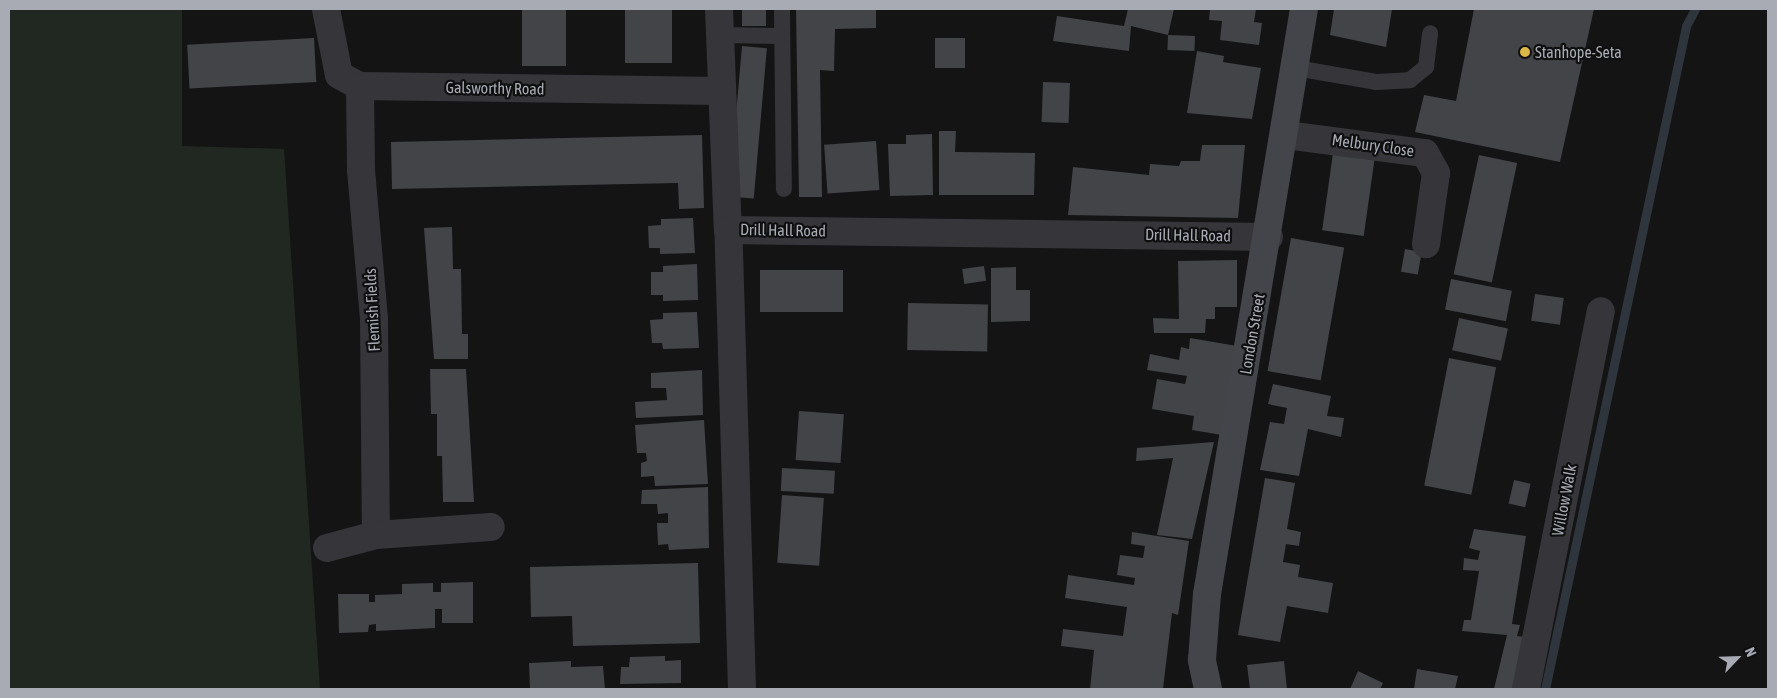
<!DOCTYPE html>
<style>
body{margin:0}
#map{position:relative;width:1777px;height:698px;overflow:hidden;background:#141415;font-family:"Asap Condensed",sans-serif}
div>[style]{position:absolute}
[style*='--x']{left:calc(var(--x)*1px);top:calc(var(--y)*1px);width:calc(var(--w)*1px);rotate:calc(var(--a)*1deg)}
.green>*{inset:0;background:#212822}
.stream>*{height:9px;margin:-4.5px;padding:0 4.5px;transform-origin:4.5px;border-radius:4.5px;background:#2f353d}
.building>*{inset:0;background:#434448;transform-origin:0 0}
.service>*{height:16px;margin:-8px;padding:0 8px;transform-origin:8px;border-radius:8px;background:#36363a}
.minor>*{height:28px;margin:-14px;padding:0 14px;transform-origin:14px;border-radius:14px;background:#36363a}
.secondary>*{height:28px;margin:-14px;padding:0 14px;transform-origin:14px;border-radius:14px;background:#44454a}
.dots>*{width:14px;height:14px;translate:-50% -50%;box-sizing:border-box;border:2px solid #0f0f10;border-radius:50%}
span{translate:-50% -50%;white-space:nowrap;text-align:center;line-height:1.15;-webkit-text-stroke:4.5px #0f0f10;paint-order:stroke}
.poi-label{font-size:16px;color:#a8aab4}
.left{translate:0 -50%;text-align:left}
.street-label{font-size:16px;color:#a8aab4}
.frame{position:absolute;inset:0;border:10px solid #a8aab4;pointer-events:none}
.north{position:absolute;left:1712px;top:633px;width:50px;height:50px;-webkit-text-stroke:4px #0f0f10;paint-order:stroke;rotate:66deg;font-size:14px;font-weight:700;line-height:20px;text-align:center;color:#a8aab4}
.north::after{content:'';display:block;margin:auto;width:18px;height:22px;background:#a8aab4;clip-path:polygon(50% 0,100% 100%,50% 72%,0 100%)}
</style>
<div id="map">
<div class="green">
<div style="clip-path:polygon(9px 9px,182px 9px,182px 146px,284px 149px,320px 689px,9px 689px)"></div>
</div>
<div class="stream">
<div style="--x:1545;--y:689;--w:678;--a:-77.99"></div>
<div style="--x:1686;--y:26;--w:19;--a:-62"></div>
</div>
<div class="building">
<div style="left:522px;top:9px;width:44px;height:57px"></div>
<div style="left:625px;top:9px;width:47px;height:54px"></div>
<div style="left:742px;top:9px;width:24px;height:17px"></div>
<div style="clip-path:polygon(796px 9px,876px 9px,876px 28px,835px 29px,834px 71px,820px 70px,822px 197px,799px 197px)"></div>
<div style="clip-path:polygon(1128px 9px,1174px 9px,1168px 35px,1131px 26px,1129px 51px,1053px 41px,1057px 16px,1124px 26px)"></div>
<div style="clip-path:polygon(1210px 9px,1256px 9px,1254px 22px,1262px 23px,1259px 45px,1220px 40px,1222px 21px,1209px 20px)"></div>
<div style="clip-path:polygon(1334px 9px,1392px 9px,1386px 47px,1330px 35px)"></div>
<div style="clip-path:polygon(1474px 9px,1594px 9px,1560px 162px,1415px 132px,1424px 95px,1456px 101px)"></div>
<div style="left:1168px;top:35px;width:27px;height:15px;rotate:2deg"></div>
<div style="left:314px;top:38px;width:44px;height:127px;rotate:87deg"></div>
<div style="left:935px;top:38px;width:30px;height:30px"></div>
<div style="left:742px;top:46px;width:25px;height:151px;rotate:5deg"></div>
<div style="clip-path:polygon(1197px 51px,1224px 56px,1223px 62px,1261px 68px,1252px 119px,1187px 113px)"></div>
<div style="left:1043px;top:82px;width:27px;height:40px;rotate:2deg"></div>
<div style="clip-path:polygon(939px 131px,956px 131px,955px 152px,1035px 153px,1034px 195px,939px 195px)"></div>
<div style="clip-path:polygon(932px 134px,933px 195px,890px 196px,888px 144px,906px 144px,906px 135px)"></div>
<div style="clip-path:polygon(702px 135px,704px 208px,679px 209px,678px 183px,392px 189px,391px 142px)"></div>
<div style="left:876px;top:141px;width:49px;height:52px;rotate:86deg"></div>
<div style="clip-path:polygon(1202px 145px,1245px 145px,1238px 218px,1068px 215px,1073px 167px,1149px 175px,1150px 164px,1179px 166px,1181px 161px,1200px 161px)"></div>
<div style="left:1333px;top:153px;width:42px;height:78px;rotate:8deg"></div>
<div style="left:1479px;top:155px;width:39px;height:122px;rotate:12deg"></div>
<div style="clip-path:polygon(693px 218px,695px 253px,660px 254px,660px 248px,649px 248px,648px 226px,661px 225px,661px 219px)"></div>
<div style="clip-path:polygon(452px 227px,453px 269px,461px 269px,462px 334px,468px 334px,468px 359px,434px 359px,424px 228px)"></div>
<div style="left:1291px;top:238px;width:54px;height:135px;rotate:10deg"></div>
<div style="left:1405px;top:249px;width:17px;height:23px;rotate:10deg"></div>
<div style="clip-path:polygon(1237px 260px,1237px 307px,1215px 307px,1215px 319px,1206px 319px,1205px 333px,1154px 333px,1153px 318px,1179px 319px,1178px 261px)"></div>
<div style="clip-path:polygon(697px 264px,698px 300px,663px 301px,663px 295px,651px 295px,651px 272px,663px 272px,663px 266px)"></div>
<div style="left:984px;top:266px;width:15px;height:22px;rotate:82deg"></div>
<div style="clip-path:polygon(1016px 267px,1016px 290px,1030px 290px,1030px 321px,991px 322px,991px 268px)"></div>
<div style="left:760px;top:270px;width:83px;height:42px"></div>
<div style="left:1451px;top:279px;width:62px;height:31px;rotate:11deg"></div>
<div style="left:1535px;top:294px;width:29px;height:27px;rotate:8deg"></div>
<div style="left:908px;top:303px;width:80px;height:47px;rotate:1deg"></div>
<div style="clip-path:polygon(697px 312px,699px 348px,663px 349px,662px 343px,652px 343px,650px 320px,663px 319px,663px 313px)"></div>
<div style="left:1459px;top:318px;width:50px;height:33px;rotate:12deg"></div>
<div style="clip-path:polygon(1190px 338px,1237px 346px,1222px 435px,1192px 430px,1194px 416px,1152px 409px,1157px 379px,1185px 384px,1187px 376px,1147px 370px,1150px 354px,1179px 360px,1181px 347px,1189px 349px)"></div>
<div style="left:1449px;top:358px;width:48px;height:130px;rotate:11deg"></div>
<div style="clip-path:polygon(430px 369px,466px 369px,474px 502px,443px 502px,442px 456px,437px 456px,437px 414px,431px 414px)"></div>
<div style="clip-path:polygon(702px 370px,703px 415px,636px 418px,635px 402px,667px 400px,666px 388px,651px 388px,651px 373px)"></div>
<div style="clip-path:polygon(1273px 384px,1331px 396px,1327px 416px,1344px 418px,1341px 437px,1308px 429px,1299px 476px,1260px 470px,1270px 422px,1284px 424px,1287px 408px,1268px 404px)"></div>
<div style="left:799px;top:411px;width:45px;height:49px;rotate:4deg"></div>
<div style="clip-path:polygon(704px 420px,708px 484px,655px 486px,654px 476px,641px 477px,641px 463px,647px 461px,646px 453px,637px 453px,635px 425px)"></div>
<div style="clip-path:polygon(1214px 442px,1192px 539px,1157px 535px,1173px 458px,1136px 461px,1137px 448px)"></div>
<div style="left:782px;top:468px;width:53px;height:23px;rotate:3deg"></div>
<div style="clip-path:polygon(1265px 478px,1295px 483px,1287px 529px,1301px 532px,1299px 546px,1286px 544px,1283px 562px,1300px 565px,1298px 577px,1333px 583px,1328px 613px,1287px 606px,1280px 642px,1238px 635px)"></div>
<div style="left:1514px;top:480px;width:17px;height:24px;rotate:13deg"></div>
<div style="clip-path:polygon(708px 487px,709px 548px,669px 550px,668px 544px,658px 545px,657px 523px,668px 523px,668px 513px,658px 514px,657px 504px,641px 504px,642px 490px)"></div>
<div style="left:782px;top:495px;width:42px;height:68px;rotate:4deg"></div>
<div style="clip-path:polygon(1474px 529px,1526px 536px,1512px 624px,1520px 625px,1517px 636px,1532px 638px,1521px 689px,1494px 689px,1507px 635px,1462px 631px,1464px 620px,1471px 620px,1479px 571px,1463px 570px,1464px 558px,1478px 560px,1480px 551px,1469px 548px)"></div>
<div style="clip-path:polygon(1132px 532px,1189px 541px,1178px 615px,1172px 613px,1163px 689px,1090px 689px,1094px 650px,1061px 646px,1063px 629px,1123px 636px,1127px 607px,1065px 598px,1068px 575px,1134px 585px,1135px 578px,1117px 575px,1120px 555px,1143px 558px,1145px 546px,1131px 544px)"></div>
<div style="clip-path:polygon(698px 563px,700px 643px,573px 646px,572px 616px,531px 617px,530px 567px)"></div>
<div style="clip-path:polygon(473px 582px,473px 623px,442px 623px,442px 609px,435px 609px,435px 628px,376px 631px,376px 624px,369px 625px,368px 632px,339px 633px,338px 594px,369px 594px,369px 602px,375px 602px,375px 595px,402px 594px,402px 584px,433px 583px,433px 592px,441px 592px,441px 583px)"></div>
<div style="clip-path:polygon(665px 656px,665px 661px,681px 660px,681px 683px,620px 684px,621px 667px,629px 667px,630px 657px)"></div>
<div style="clip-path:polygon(571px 661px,571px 667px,603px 666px,605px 689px,530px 689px,529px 663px)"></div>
<div style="clip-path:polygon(1284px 661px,1287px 689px,1250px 689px,1247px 665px)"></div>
<div style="clip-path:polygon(1417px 669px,1458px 676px,1455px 689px,1414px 689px)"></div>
<div style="clip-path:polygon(1358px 671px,1383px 683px,1380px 689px,1350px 689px)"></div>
</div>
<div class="service">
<div style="--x:782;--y:9;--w:180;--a:89.4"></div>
<div style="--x:720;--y:35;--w:62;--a:0.9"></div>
<div style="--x:1296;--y:68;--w:81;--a:9.9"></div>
<div style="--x:1376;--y:82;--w:34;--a:-3"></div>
<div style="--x:1410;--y:80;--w:21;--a:-39"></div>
<div style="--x:1426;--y:67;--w:34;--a:-83"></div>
</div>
<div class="minor">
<div style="--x:326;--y:9;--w:67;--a:78.9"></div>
<div style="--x:339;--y:75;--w:24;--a:28"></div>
<div style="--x:360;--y:86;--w:361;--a:0.8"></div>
<div style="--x:719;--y:9;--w:221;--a:87.7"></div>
<div style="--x:360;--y:86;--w:84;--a:89.3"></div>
<div style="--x:361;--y:170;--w:149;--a:85"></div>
<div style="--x:374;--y:318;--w:217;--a:89.5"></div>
<div style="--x:1286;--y:135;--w:140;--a:7.4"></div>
<div style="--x:1425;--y:153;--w:23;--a:61"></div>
<div style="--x:1436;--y:173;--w:72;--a:98"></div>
<div style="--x:327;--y:548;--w:51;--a:-14.9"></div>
<div style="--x:376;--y:535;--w:115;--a:-4"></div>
<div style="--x:742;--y:689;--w:459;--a:-91.7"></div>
<div style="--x:728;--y:230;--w:541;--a:0.74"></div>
<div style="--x:1526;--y:689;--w:385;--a:-78.8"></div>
</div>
<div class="secondary">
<div style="--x:1208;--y:689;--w:30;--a:-102"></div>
<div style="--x:1202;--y:660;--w:66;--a:-85.7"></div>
<div style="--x:1207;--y:594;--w:593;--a:-80.59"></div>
</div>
<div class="dots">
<div style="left:1525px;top:52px;background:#dab948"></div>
</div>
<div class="poi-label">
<span class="left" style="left:1535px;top:52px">Stanhope-Seta</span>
</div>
<div class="street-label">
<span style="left:495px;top:88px;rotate:1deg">Galsworthy Road</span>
<span style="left:1373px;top:145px;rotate:8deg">Melbury Close</span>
<span style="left:783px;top:230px;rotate:1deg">Drill Hall Road</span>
<span style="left:1188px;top:235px;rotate:1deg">Drill Hall Road</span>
<span style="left:372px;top:310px;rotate:-93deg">Flemish Fields</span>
<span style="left:1252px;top:334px;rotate:-80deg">London Street</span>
<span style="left:1564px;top:500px;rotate:-79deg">Willow Walk</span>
</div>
<div class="frame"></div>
<div class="north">N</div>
</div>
